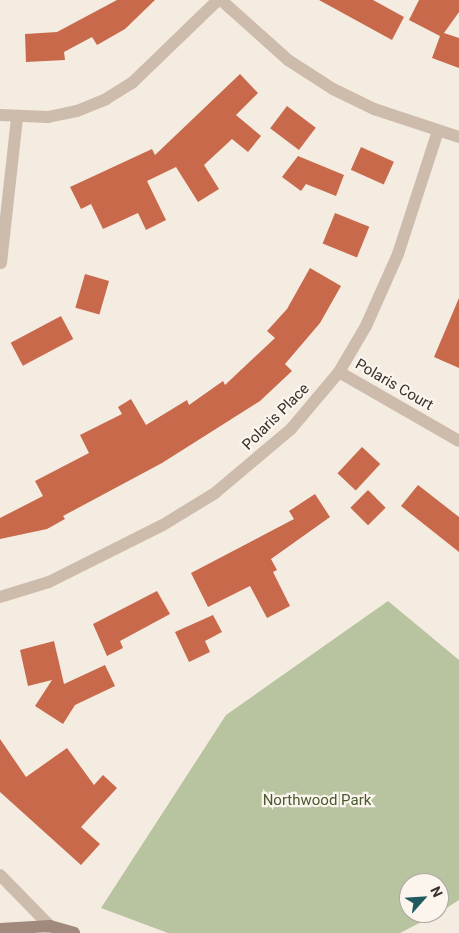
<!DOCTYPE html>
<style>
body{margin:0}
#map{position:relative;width:459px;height:933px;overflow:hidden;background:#f4ebe1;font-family:Roboto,sans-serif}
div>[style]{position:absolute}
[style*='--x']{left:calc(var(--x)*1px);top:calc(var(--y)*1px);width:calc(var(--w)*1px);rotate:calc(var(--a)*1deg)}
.green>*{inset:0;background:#b8c4a0}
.building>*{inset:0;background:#c8694b;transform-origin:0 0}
.street>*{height:12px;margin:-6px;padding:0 6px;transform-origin:6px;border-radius:6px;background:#cdbbac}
.secondary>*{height:12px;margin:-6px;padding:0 6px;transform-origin:6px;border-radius:6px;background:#a18a7d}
span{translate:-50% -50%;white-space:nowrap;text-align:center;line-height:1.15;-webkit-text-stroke:4.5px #fbf5ee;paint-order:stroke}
.street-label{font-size:15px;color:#3b302b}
.park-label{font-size:15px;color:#4a5a2e}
.north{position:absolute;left:399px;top:873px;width:50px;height:50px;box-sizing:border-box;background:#fbf5ee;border:1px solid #aea6a0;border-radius:50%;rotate:64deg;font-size:14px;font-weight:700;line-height:20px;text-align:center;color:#3b302b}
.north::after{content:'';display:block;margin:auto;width:18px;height:22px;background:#1f5a5e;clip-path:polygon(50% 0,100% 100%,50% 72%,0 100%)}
</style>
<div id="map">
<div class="green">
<div style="clip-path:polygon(388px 601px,459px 660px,459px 900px,439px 913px,439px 883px,409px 883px,409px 913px,439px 913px,400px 933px,168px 933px,101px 908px,226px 715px)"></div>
</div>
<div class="building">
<div style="clip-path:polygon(117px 0,155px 0,125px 29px,97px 45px,92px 37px,64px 52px,65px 60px,26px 62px,25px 34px,57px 32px)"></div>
<div style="clip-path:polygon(319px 0,373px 0,404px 17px,392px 40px)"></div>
<div style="clip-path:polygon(419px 0,459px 0,459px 12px,444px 33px,459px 38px,459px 68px,432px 58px,440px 36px,409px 20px)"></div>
<div style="clip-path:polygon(240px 74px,258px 93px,236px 115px,261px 136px,248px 152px,232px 139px,204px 165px,219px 189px,198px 202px,176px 167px,147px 181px,166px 220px,146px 230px,138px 213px,103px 229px,91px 204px,81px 209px,70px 187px,152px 149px,155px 155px)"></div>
<div style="left:287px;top:106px;width:36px;height:28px;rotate:37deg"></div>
<div style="left:361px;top:147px;width:36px;height:25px;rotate:24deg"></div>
<div style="clip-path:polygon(298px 156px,344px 175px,336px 196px,306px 184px,301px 191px,282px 177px)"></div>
<div style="left:335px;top:213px;width:37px;height:33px;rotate:22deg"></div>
<div style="clip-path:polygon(310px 268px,341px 286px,320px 323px,285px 364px,292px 371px,260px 401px,162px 463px,63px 516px,65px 519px,47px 529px,0 539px,0 518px,43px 496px,35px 481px,89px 453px,80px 435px,122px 414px,118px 407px,131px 399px,146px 425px,187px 400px,189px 405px,223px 381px,225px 385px,275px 338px,267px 331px,287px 309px)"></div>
<div style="left:85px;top:274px;width:25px;height:35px;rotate:16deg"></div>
<div style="clip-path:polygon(459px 298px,459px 368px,434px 357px)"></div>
<div style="left:61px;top:316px;width:26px;height:57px;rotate:62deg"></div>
<div style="left:362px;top:447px;width:25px;height:36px;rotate:43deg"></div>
<div style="clip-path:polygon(418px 485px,459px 517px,459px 552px,401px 506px)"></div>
<div style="left:368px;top:490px;width:25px;height:25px;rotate:45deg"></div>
<div style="clip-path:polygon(315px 494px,330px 517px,271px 559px,277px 570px,273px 572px,290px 606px,267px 618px,250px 586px,208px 607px,191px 573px,294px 519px,289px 511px)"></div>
<div style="clip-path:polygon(157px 591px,170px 614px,120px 641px,123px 648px,107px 656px,93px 624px)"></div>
<div style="clip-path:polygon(213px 615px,222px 632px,205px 641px,210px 652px,189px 662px,175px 632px)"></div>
<div style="clip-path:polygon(54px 641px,64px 684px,105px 665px,115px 686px,75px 705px,63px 724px,35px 706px,52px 680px,28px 686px,20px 650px)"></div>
<div style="clip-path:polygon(0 739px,26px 777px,67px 748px,94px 785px,103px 775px,117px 788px,81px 827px,100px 844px,81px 865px,0 792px)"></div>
</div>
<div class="street">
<div style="--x:221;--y:0;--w:90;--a:41.8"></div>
<div style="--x:288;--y:60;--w:54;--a:32.8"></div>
<div style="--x:333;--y:89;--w:46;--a:26"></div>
<div style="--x:374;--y:109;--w:89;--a:18.2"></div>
<div style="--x:0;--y:115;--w:48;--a:2.4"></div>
<div style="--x:48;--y:117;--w:30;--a:-12"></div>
<div style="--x:77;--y:111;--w:31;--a:-22"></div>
<div style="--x:106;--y:99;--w:31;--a:-32"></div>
<div style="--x:132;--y:83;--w:120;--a:-44"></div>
<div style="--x:1;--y:263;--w:146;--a:-83.7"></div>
<div style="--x:339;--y:372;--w:138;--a:29.9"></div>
<div style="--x:0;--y:597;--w:51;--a:-17"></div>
<div style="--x:49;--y:582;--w:127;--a:-26.6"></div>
<div style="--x:163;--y:525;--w:61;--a:-31.6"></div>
<div style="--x:215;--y:493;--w:99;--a:-40.1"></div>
<div style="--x:291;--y:429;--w:75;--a:-49.9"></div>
<div style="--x:339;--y:372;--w:53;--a:-59.6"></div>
<div style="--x:366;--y:326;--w:79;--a:-66"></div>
<div style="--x:398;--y:254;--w:129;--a:-72"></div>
<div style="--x:0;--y:875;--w:71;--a:45.6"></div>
<div style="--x:50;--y:926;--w:7;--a:74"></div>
</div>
<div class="secondary">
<div style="--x:0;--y:929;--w:50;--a:-3.4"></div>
<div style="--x:50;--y:926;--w:25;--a:16"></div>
</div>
<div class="street-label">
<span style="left:394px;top:385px;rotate:30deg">Polaris Court</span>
<span style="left:276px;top:417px;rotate:-45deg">Polaris Place</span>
</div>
<div class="park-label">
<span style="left:317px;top:801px">Northwood Park</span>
</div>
<div class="north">N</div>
</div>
